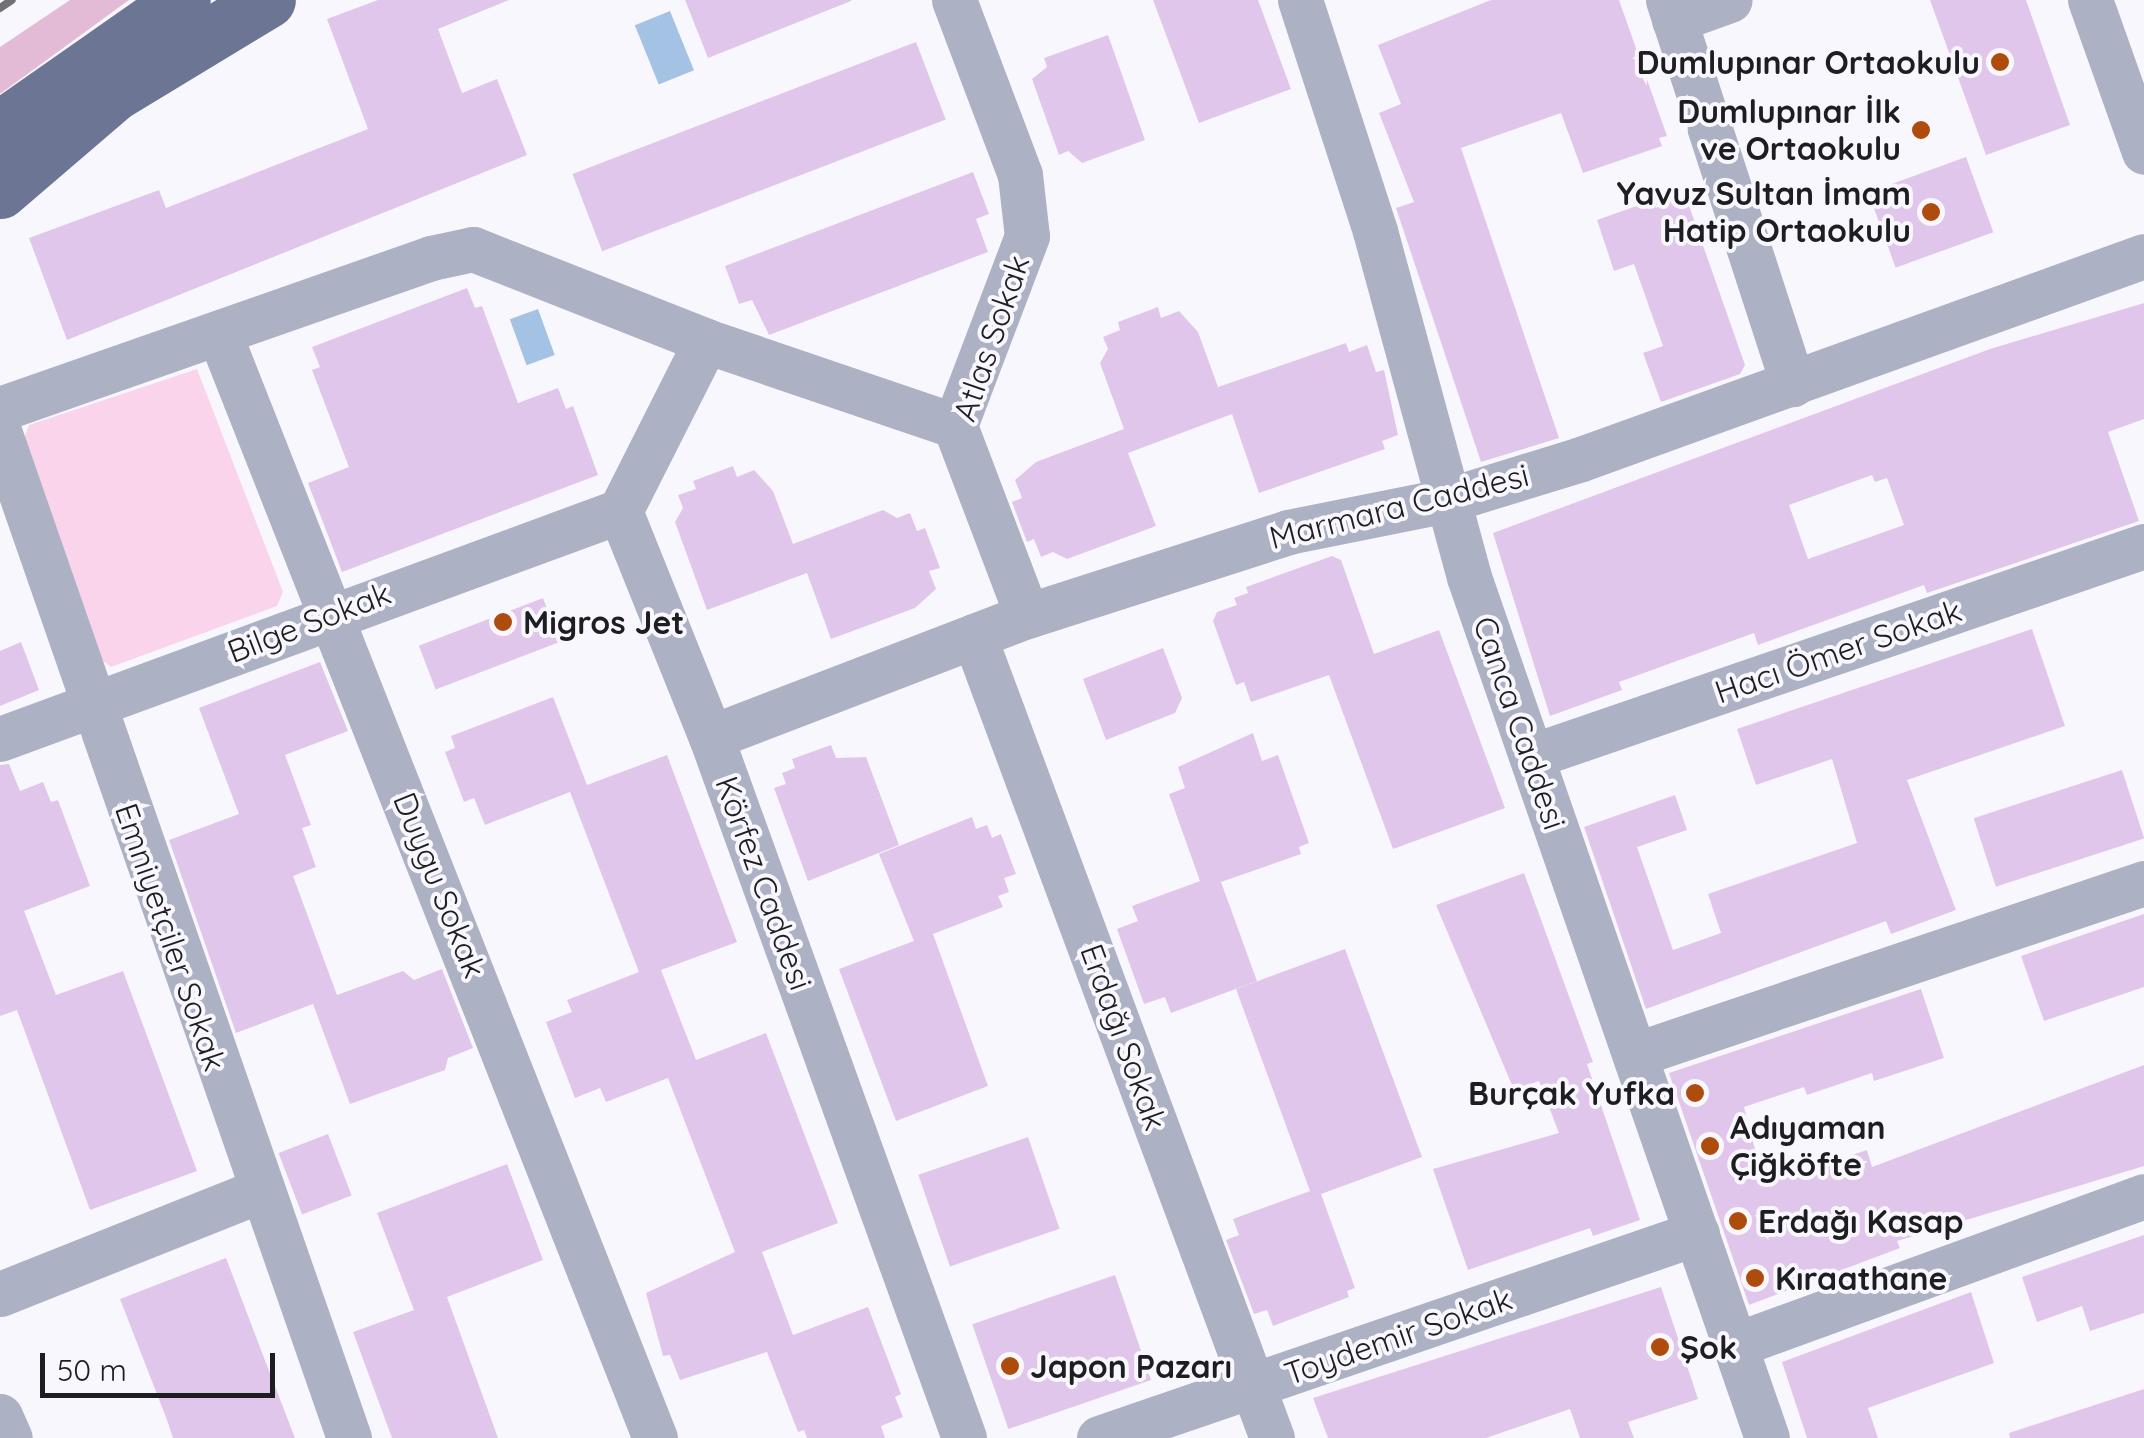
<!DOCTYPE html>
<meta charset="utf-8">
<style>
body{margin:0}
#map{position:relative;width:2144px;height:1438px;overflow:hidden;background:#f9f7fe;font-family:Quicksand,sans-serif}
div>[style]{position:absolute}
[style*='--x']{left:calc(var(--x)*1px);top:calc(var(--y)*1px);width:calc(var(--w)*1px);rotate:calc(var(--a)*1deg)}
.green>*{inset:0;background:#f9d4eb}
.forest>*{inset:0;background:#e4bbd6}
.water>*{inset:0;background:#a4c3e4;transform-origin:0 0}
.building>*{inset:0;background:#e1c6eb;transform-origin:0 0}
.minor>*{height:45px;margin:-22.5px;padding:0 22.5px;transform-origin:22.5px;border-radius:22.5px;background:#acb1c3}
.major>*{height:55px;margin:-27.5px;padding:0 27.5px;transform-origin:27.5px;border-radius:27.5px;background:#6d7595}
.rail>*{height:8px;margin:-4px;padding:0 4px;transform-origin:4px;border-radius:4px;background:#727176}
.dots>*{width:28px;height:28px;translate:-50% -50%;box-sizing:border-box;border:5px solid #f9f7fe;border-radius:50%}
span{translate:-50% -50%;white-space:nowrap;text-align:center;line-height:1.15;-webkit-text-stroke:8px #f9f7fe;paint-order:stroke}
.poi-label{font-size:32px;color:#1e1d21;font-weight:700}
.right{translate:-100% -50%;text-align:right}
.left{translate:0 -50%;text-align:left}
.street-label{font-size:32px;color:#1e1d21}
.scale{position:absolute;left:40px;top:1353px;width:235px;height:45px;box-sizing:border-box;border:5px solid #1e1d21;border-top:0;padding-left:12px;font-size:30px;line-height:35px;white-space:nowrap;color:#1e1d21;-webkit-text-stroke:8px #f9f7fe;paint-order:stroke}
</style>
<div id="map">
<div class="green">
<div style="clip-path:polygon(197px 369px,283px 592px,277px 606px,111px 667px,99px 658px,22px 444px,29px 425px)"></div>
</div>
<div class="forest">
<div style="clip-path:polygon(70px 0,129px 0,0 94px,0 47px)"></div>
</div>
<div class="water">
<div style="left:670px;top:11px;width:64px;height:38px;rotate:68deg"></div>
<div style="left:538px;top:309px;width:49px;height:30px;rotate:70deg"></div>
</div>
<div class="building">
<div style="clip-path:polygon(378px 0,509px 0,438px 29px,462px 93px,497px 79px,527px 155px,67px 340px,29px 238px,159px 190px,166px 208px,368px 129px,327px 19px)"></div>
<div style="clip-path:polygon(685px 0,851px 0,851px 1px,708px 58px)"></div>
<div style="clip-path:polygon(1153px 0,1258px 0,1291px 89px,1199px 123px)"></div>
<div style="clip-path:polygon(1491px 0,1619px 0,1667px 136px,1659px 138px,1662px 146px,1583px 173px,1561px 113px,1461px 148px,1559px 438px,1481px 462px,1396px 208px,1414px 202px,1379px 113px,1401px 104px,1378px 45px)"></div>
<div style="clip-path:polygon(1930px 0,2026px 0,2070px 125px,1986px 155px)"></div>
<div style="clip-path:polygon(1108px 35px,1145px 140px,1082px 163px,1068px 151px,1059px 155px,1032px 79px,1047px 67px,1044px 58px)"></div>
<div style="left:916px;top:42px;width:83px;height:368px;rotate:69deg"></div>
<div style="left:1966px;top:157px;width:80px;height:104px;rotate:70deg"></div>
<div style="clip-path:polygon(973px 172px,989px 214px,976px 219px,988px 252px,769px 335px,752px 300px,739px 304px,725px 266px)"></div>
<div style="clip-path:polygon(1676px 192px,1678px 199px,1686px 197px,1745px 365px,1740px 374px,1661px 402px,1643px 353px,1663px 346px,1634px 264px,1614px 271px,1597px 220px)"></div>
<div style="clip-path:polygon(467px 288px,475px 308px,482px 306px,518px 403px,558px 388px,566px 409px,573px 406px,598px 475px,342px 572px,308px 483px,349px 467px,312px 370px,320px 367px,312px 347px)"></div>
<div style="clip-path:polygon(evenodd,2144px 303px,2144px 419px,2108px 432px,2139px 521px,1927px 593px,1924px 585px,1758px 645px,1754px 633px,1619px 682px,1622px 690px,1550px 716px,1493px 533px,1990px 349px,2144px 303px,1872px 475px,1875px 482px,1887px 478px,1904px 525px,1808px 559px,1789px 505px,1872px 475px)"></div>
<div style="clip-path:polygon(1158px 307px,1161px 318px,1179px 311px,1198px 332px,1218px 387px,1346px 343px,1349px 352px,1367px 345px,1376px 372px,1384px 370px,1398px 435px,1382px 441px,1385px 449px,1259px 493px,1232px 414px,1128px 453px,1156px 526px,1067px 559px,1053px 552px,1041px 557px,1034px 539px,1027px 542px,1012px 502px,1022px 498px,1015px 480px,1036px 462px,1124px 429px,1100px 363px,1108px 349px,1103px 337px,1120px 330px,1118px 322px)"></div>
<div style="clip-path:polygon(733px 466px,737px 477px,754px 470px,773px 491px,793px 544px,883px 510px,897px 518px,910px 513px,917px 531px,925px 528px,940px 568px,929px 571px,936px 589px,915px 608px,831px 639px,807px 573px,707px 610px,675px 522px,683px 508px,678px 495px,696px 489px,693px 481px)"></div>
<div style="clip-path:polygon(1332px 556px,1341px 560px,1374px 654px,1439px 630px,1505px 808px,1393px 849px,1329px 675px,1251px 702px,1244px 682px,1236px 685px,1213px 621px,1217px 612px,1237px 605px,1234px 598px,1248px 593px,1246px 587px)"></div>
<div style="left:543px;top:598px;width:47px;height:133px;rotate:69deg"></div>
<div style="clip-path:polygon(2032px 629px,2065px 726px,1907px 780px,1956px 910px,1891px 934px,1886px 921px,1646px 1009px,1584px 827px,1675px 795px,1687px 830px,1637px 847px,1673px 950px,1721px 933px,1708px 894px,1857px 843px,1832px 759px,1756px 785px,1737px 729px)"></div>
<div style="clip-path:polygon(21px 642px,39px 690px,0 706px,0 651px)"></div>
<div style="clip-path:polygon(1163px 648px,1182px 698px,1175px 713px,1106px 740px,1083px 679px)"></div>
<div style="clip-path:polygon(320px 662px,348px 731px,285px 755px,311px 825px,302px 828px,316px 867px,293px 876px,337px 995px,403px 971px,414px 980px,442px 969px,473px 1048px,448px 1058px,445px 1070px,350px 1104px,313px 1004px,236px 1033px,169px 840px,239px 814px,199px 708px)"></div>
<div style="clip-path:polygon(553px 697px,587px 785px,667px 755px,737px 942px,661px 970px,696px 1060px,766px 1033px,838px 1223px,762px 1252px,793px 1335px,868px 1307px,901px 1394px,895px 1397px,903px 1417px,881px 1426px,885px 1438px,807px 1438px,804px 1430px,798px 1432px,767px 1352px,680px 1380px,670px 1355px,663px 1356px,646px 1293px,735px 1252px,668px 1078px,606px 1102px,600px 1088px,575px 1098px,546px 1022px,572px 1012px,567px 1000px,639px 972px,570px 792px,485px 825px,474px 798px,464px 802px,445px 752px,455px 748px,451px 736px)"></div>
<div style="clip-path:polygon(1253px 733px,1262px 761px,1278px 755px,1309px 843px,1299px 847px,1301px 854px,1221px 882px,1257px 981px,1171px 1013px,1165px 997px,1144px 1004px,1117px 929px,1138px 921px,1132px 906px,1200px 881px,1169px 794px,1185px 788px,1178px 767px)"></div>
<div style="clip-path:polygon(831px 745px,836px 758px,866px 757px,899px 845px,808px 881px,774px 788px,786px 784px,782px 773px,795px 768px,792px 759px)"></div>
<div style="clip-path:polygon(9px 764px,20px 791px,43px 782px,51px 802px,58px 800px,90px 886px,24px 911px,56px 995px,123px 971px,197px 1171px,90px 1210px,17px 1010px,0 1016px,0 765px)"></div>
<div style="left:2122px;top:770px;width:72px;height:156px;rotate:72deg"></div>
<div style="clip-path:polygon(972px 817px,976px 829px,987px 825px,992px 838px,1001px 834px,1016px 874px,1004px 878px,1009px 892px,998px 896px,1003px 907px,933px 934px,988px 1086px,896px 1121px,839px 969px,914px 941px,879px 854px)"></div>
<div style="clip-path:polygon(1524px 873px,1593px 1062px,1587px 1064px,1640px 1220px,1593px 1236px,1590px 1228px,1468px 1270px,1433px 1169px,1559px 1133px,1539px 1081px,1514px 1090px,1436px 905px)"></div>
<div style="clip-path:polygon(2144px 914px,2144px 987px,2044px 1021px,2021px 956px)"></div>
<div style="clip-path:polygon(1345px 949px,1422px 1157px,1321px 1194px,1355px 1288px,1347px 1291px,1349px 1297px,1273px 1326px,1267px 1310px,1254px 1314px,1226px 1240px,1239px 1235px,1233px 1219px,1310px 1191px,1236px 989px)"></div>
<div style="clip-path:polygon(1921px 989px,1944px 1058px,1874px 1081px,1872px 1073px,1807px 1095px,1804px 1087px,1744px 1107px,1764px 1184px,1867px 1150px,1872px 1167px,2144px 1065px,2144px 1166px,1897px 1241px,1900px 1248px,1749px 1305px,1669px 1073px)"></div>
<div style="left:328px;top:1134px;width:66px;height:53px;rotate:69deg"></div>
<div style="left:1028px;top:1137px;width:97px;height:116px;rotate:71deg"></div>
<div style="clip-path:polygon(507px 1164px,543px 1260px,447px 1297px,498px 1438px,392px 1438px,353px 1332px,414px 1310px,377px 1213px)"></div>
<div style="clip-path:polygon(2144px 1235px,2144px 1313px,2090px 1331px,2082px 1306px,2037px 1322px,2022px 1277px)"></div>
<div style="clip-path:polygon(226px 1258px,266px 1363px,295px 1438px,173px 1438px,167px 1420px,120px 1299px)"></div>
<div style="left:1115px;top:1275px;width:111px;height:151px;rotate:71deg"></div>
<div style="clip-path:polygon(1661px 1287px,1698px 1399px,1628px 1422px,1634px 1438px,1580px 1438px,1570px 1409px,1486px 1438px,1328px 1438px,1313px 1398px)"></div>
<div style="clip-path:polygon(1971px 1292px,1994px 1363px,1868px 1408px,1878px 1438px,1807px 1438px,1782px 1362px)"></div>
<div style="clip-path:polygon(2144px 1389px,2144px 1438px,2010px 1438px,2009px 1433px)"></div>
</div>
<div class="minor">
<div style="--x:954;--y:0;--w:187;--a:69.3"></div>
<div style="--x:1020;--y:175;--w:61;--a:83.5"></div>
<div style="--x:1027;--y:236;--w:203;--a:110.8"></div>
<div style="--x:955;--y:426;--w:203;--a:69.2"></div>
<div style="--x:1300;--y:0;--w:243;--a:72"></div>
<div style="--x:1375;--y:231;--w:359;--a:74.8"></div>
<div style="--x:1469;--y:577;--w:911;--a:70.91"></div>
<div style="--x:1668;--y:0;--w:404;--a:72"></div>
<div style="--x:2090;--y:0;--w:161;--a:70.4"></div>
<div style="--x:1674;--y:20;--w:59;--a:-19.7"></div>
<div style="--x:219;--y:333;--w:1188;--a:68.47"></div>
<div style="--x:706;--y:341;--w:191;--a:116.8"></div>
<div style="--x:620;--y:511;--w:244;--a:68.1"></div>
<div style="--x:711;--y:737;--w:745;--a:70.15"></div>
<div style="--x:0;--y:409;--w:457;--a:-19.3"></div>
<div style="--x:431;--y:258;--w:43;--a:-12.1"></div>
<div style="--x:473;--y:249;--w:251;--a:21.5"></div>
<div style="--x:706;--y:341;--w:263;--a:18.8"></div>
<div style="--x:0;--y:434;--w:1063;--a:70.83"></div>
<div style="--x:974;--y:636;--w:856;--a:69.62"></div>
<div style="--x:711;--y:737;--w:338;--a:-21"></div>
<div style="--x:1027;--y:616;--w:274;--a:-17.8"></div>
<div style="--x:1288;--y:532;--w:163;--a:-11.3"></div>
<div style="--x:1448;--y:500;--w:139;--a:-17.1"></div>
<div style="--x:1581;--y:459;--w:598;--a:-19.83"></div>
<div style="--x:0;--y:739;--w:661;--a:-20.19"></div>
<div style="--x:1532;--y:756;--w:647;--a:-18.94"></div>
<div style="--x:1637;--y:1054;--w:535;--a:-18.64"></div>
<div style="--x:0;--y:1294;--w:279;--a:-21.7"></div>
<div style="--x:1735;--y:1345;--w:435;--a:-20"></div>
<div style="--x:0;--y:1416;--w:24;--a:66"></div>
<div style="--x:1099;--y:1438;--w:632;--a:-18.92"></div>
</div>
<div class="major">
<div style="--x:0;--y:128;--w:223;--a:-35"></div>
<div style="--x:0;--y:191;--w:149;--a:-40.6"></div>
<div style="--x:113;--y:94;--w:181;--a:-31.2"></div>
</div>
<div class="rail">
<div style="--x:0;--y:8;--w:14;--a:-34"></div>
</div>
<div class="dots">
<div style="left:2000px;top:62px;background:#ae4c0d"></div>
<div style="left:1921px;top:130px;background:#ae4c0d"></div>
<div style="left:1931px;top:212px;background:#ae4c0d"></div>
<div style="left:503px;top:622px;background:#ae4c0d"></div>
<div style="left:1695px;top:1093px;background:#ae4c0d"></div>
<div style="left:1710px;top:1146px;background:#ae4c0d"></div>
<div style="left:1738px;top:1221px;background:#ae4c0d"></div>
<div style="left:1755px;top:1278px;background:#ae4c0d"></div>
<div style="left:1660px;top:1347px;background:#ae4c0d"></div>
<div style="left:1010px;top:1366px;background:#ae4c0d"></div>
</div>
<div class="poi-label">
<span class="right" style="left:1980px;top:62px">Dumlupınar Ortaokulu</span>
<span class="right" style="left:1901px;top:130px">Dumlupınar İlk<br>ve Ortaokulu</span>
<span class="right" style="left:1911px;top:212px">Yavuz Sultan İmam<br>Hatip Ortaokulu</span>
<span class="left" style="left:523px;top:622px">Migros Jet</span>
<span class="right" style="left:1675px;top:1093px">Burçak Yufka</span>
<span class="left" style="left:1730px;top:1146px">Adıyaman<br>Çiğköfte</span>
<span class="left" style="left:1758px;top:1221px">Erdağı Kasap</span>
<span class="left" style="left:1775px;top:1278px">Kıraathane</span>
<span class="left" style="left:1680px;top:1347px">Şok</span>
<span class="left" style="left:1030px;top:1366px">Japon Pazarı</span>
</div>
<div class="street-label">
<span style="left:991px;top:338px;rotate:-71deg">Atlas Sokak</span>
<span style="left:1399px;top:506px;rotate:-14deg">Marmara Caddesi</span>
<span style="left:309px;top:622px;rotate:-21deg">Bilge Sokak</span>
<span style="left:1838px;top:651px;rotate:-19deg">Hacı Ömer Sokak</span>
<span style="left:1520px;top:723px;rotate:71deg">Canca Caddesi</span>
<span style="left:764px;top:883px;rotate:70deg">Körfez Caddesi</span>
<span style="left:440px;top:885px;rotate:68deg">Duygu Sokak</span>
<span style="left:171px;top:937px;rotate:71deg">Emniyetçiler Sokak</span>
<span style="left:1124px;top:1037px;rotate:70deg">Erdağı Sokak</span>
<span style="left:1398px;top:1336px;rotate:-19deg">Toydemir Sokak</span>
</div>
<div class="scale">50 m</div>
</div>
